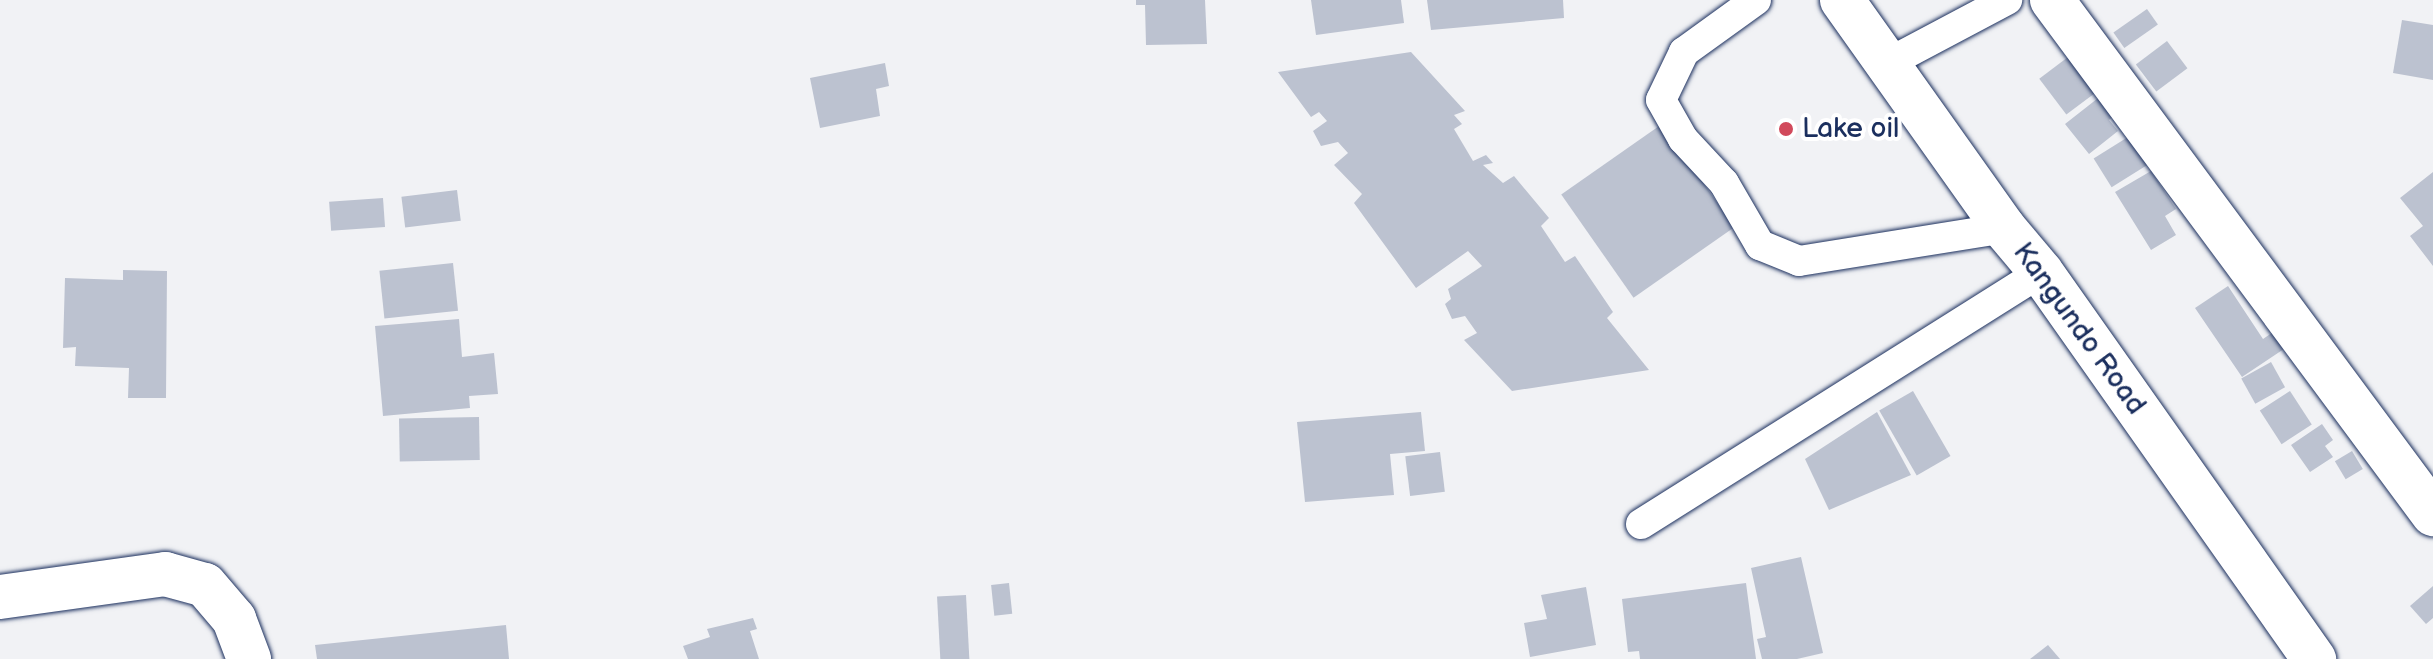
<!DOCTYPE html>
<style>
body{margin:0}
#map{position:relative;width:2433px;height:659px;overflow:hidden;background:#f1f2f5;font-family:"Balsamiq Sans",sans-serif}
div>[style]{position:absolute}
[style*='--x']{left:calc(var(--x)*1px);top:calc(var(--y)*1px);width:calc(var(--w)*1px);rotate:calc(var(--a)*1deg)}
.building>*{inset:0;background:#bcc2d0;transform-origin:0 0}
.roads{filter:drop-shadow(0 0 2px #1b2f5e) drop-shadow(0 0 2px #1b2f5e)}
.lane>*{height:30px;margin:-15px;padding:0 15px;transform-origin:15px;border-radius:15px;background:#fff}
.street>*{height:44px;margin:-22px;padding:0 22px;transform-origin:22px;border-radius:22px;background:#fff}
.highway>*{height:44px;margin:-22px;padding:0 22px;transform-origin:22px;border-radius:22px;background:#fff}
.dots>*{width:22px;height:22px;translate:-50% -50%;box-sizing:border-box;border:4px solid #fff;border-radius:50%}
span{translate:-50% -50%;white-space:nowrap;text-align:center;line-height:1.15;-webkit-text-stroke:8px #fff;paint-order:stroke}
.poi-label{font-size:28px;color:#1b2f5e}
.left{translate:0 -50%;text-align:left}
.street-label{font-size:28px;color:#1b2f5e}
</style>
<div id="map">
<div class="building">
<div style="clip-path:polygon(1136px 0,1205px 0,1207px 44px,1146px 45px,1145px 5px,1136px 5px)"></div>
<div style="clip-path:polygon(1311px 0,1401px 0,1404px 23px,1316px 35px)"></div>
<div style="clip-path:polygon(1427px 0,1563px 0,1564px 18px,1431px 30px)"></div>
<div style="left:2147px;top:9px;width:19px;height:41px;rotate:55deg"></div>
<div style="clip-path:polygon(2402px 20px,2433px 25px,2433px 80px,2393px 73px)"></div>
<div style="left:2167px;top:41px;width:34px;height:39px;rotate:53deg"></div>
<div style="clip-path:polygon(1411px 52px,1465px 111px,1454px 115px,1462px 124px,1454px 129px,1473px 161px,1486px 155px,1493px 163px,1483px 165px,1503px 183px,1514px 176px,1549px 218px,1541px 226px,1565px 262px,1575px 256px,1613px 312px,1607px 318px,1649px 370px,1512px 391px,1464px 340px,1477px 333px,1465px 316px,1452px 319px,1445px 304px,1451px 299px,1448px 289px,1482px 266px,1468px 251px,1416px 288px,1354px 203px,1362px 194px,1334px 165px,1348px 153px,1338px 142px,1321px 146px,1313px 131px,1327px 121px,1319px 112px,1311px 117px,1278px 72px)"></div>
<div style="left:2072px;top:54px;width:45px;height:41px;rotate:53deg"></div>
<div style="clip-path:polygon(885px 63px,889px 86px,876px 89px,880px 116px,820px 128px,810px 78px)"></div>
<div style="clip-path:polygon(2102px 95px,2116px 114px,2109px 120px,2118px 131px,2089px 154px,2065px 124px)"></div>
<div style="left:1662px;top:124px;width:126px;height:123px;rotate:55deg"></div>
<div style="left:2136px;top:132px;width:34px;height:50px;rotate:58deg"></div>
<div style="clip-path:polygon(2151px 171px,2176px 209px,2165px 216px,2176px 235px,2151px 250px,2115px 192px)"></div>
<div style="clip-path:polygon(2433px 172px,2433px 266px,2410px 236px,2423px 226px,2400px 198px)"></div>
<div style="left:457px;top:190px;width:31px;height:56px;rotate:83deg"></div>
<div style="left:383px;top:198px;width:29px;height:54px;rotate:86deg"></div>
<div style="left:453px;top:263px;width:48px;height:74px;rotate:84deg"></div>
<div style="clip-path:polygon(123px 270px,167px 271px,166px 398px,128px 398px,129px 368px,75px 366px,76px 347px,63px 348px,65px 278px,123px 280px)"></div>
<div style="clip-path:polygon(2228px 286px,2263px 339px,2282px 326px,2293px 343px,2242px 377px,2195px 308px)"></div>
<div style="clip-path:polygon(459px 319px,462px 357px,494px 353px,498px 394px,469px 396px,470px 408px,383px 416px,375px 326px)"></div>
<div style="left:2271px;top:362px;width:29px;height:34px;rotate:61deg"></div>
<div style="left:1913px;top:391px;width:75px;height:39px;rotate:60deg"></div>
<div style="left:2290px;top:391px;width:40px;height:36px;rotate:57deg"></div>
<div style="clip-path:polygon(1421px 412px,1425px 451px,1390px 454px,1394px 495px,1305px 502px,1297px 422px)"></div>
<div style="clip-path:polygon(1877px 412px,1911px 475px,1829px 510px,1805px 459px)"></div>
<div style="left:479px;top:417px;width:43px;height:80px;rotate:89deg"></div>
<div style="clip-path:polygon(2322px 424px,2333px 440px,2325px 446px,2333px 457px,2310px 472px,2291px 445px)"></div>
<div style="left:2352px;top:451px;width:21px;height:20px;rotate:59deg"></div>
<div style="left:1440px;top:452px;width:40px;height:35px;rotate:83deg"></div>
<div style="clip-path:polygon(1801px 557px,1823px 653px,1797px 659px,1762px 659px,1757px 639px,1766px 637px,1751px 568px)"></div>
<div style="left:1009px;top:583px;width:31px;height:18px;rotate:84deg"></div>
<div style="clip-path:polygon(1746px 583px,1756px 659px,1640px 659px,1639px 651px,1628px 652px,1622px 599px)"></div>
<div style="clip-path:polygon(2433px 586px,2433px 618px,2426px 624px,2410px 606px)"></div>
<div style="clip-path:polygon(1586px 587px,1596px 645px,1530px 657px,1524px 623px,1547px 619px,1541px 595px)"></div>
<div style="left:966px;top:595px;width:64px;height:29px;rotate:87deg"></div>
<div style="clip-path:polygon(753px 618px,757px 629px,750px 631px,759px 659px,688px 659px,683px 646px,710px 637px,707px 629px)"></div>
<div style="clip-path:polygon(506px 625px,509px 659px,317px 659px,315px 645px)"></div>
<div style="clip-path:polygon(2048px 645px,2060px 659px,2030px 659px)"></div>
</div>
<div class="roads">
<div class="lane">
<div style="--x:1756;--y:0;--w:89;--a:144.2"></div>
<div style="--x:1684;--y:52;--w:53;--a:115.6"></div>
<div style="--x:1661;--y:100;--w:45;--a:60.6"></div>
<div style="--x:1683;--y:139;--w:60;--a:47"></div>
<div style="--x:1724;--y:183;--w:72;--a:59.9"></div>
<div style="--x:1760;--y:245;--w:42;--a:22.3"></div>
<div style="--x:1799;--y:261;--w:208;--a:-9.1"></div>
<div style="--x:1888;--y:63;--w:135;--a:-27.9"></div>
<div style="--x:1641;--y:524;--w:473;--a:-32.2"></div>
</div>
<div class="street">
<div style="--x:0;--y:597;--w:167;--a:-7.9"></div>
<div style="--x:165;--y:574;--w:41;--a:15.4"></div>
<div style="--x:205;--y:585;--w:45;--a:49.5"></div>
<div style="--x:234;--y:619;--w:43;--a:69.4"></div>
</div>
<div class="highway">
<div style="--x:1842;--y:0;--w:280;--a:54.6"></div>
<div style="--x:2004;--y:228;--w:57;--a:49.9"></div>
<div style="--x:2041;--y:272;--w:474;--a:54.8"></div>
<div style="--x:2052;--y:0;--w:640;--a:53.45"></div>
</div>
</div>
<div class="dots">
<div style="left:1786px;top:129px;background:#d1495b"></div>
</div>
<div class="poi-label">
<span class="left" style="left:1802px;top:129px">Lake oil</span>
</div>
<div class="street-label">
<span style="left:2079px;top:329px;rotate:54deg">Kangundo Road</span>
</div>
</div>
